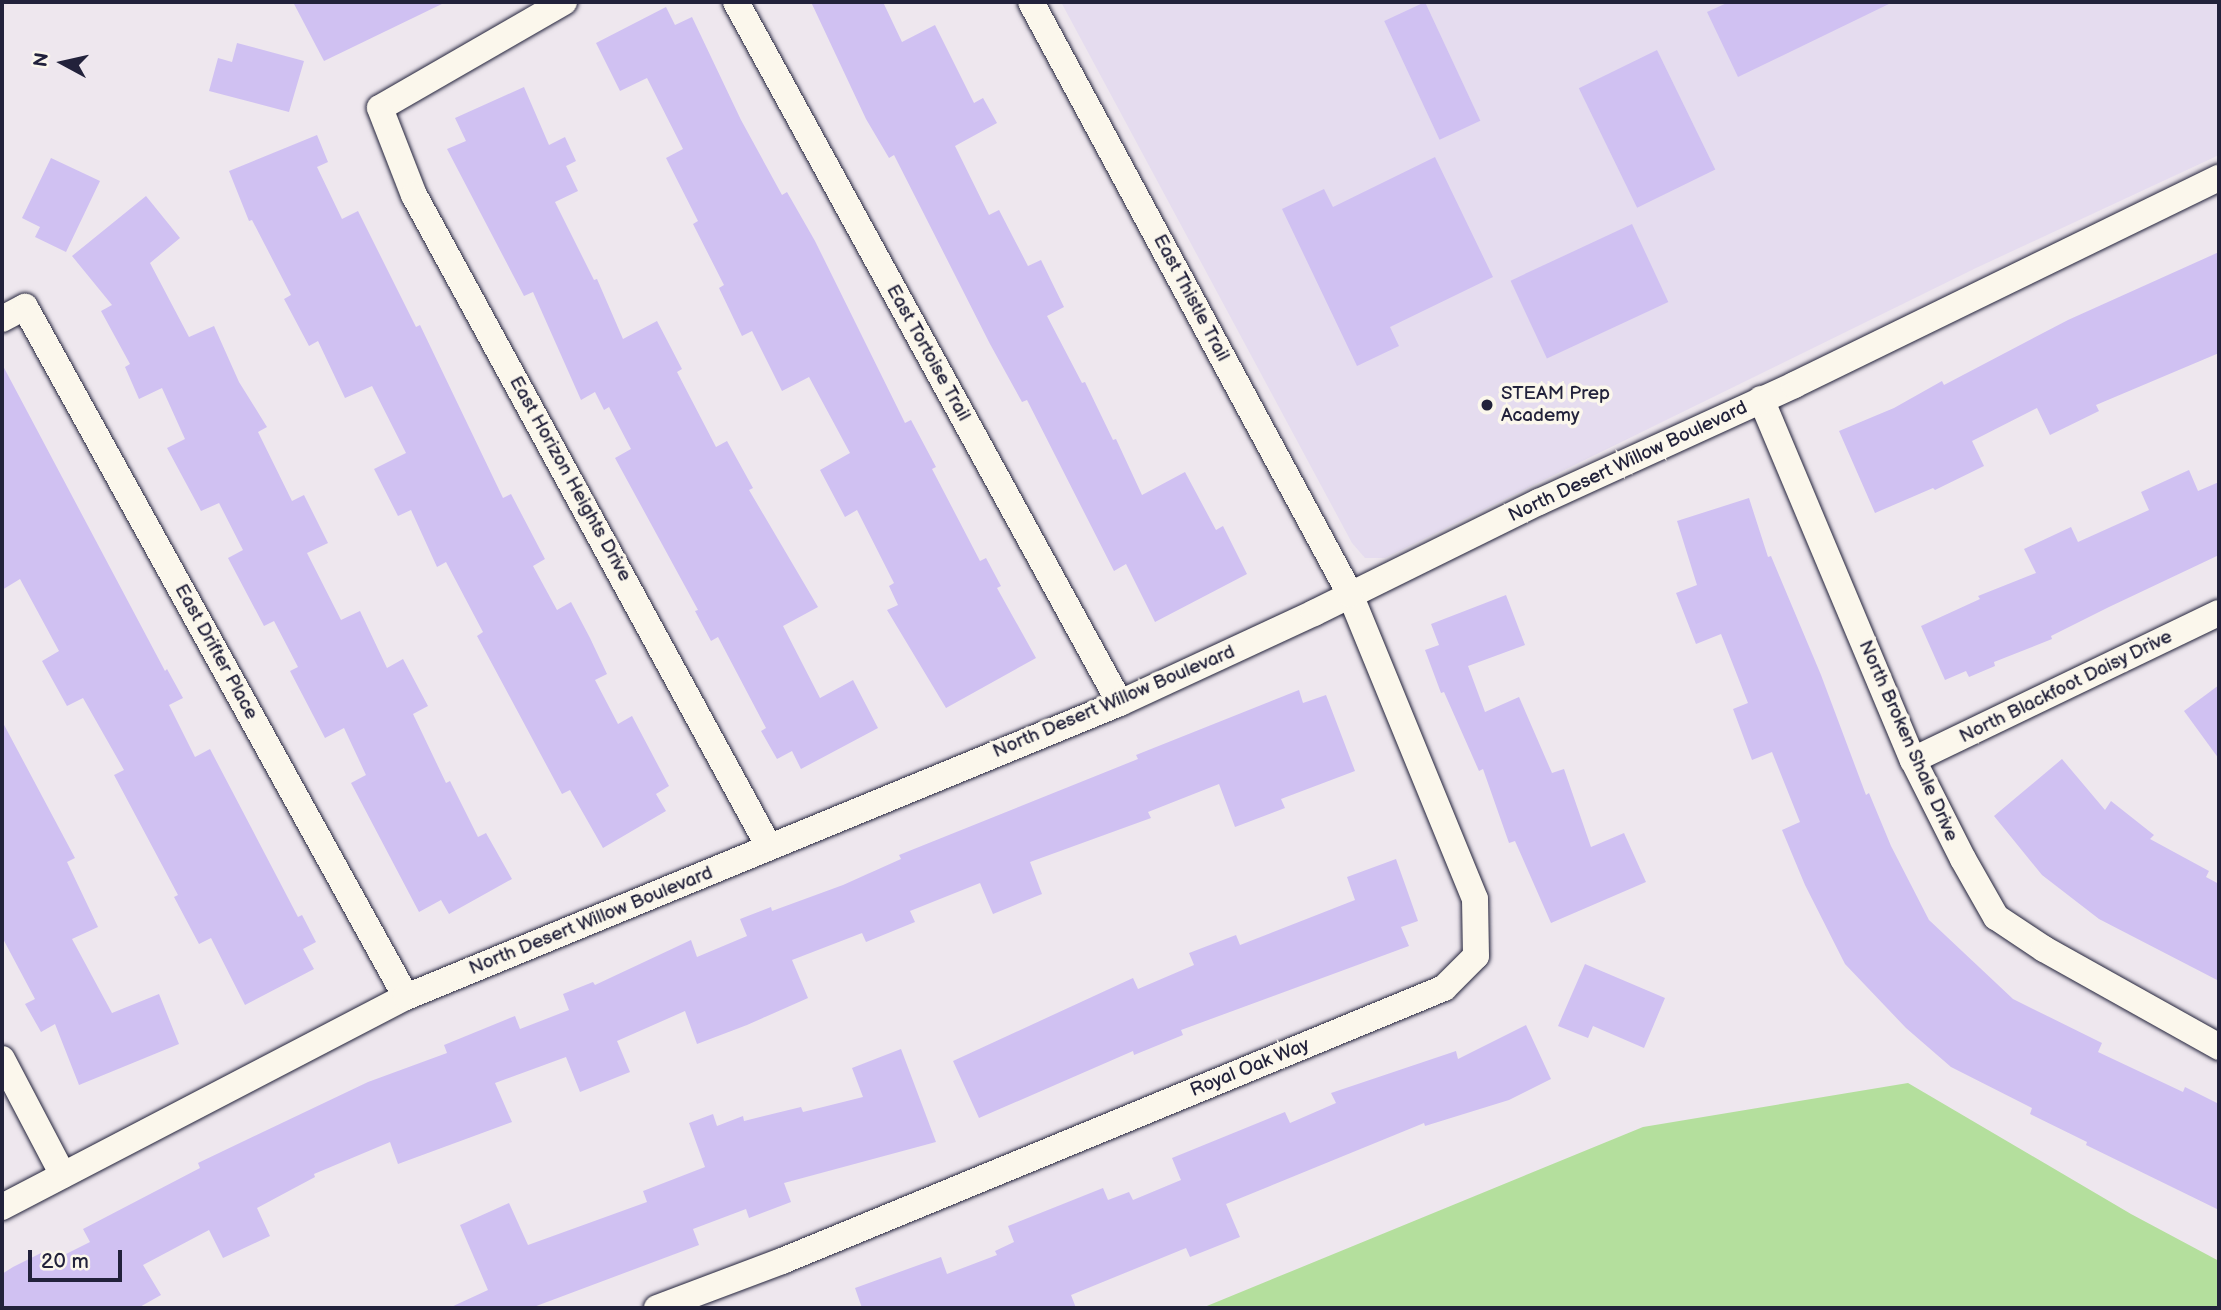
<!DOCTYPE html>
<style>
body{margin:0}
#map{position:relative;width:2221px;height:1310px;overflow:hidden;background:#eee7ee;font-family:"Balsamiq Sans",sans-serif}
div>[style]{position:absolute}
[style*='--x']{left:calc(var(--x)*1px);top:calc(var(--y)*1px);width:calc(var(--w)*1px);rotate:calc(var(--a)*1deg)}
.built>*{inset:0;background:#e5dcef}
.green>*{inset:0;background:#b4df9d}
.building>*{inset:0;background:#d0c1f2;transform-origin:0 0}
.roads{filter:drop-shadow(0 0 2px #22223b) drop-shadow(0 0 2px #22223b)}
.minor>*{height:26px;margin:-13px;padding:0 13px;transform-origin:13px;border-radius:13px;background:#fbf7ec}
.dots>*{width:19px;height:19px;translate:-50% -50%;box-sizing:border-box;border:4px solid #fbf7ec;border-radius:50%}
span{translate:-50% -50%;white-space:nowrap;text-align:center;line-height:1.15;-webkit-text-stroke:7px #fbf7ec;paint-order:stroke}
.street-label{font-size:19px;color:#22223b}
.poi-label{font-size:19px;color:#22223b}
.left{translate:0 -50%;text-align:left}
.frame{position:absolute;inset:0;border:4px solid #22223b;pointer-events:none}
.north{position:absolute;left:28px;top:28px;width:70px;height:70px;-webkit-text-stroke:5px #fbf7ec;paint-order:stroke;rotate:278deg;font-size:19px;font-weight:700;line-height:28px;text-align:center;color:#22223b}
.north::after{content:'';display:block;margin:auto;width:24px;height:32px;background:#22223b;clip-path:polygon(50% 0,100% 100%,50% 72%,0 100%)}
.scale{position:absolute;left:28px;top:1250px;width:94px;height:32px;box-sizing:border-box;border:4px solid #22223b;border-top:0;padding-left:9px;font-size:21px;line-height:24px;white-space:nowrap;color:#22223b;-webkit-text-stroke:5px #fbf7ec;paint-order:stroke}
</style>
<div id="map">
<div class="built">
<div style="clip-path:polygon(1061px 2px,2219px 2px,2219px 155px,1976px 268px,1385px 558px,1365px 558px,1352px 543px)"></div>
</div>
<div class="green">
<div style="clip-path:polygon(1908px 1083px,2131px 1214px,2219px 1261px,2219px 1308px,1202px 1308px,1643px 1127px)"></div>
</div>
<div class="building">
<div style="clip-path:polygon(293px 2px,446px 2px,324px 61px)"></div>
<div style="clip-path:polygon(811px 2px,883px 2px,902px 42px,935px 25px,974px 103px,983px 98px,997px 123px,955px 146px,989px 215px,999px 210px,1028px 266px,1041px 260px,1064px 307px,1047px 316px,1082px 383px,1085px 382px,1113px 440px,1116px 439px,1142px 495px,1185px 472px,1216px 530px,1223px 526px,1247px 574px,1155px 622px,1126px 564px,1114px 571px,1027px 400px,1022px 402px,990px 344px,894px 155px,889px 158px,866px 119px)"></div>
<div style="left:1425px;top:2px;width:131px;height:45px;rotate:65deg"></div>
<div style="clip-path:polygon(1729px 2px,1893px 2px,1738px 77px,1707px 12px)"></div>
<div style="clip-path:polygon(666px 7px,675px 25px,692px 17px,741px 120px,782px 195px,787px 192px,815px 241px,905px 423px,911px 420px,936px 467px,932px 469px,980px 561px,986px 558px,1001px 586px,997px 588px,1036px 658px,946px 708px,887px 610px,898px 605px,889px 586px,894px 583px,857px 510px,845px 517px,820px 470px,850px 453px,809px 377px,782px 391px,752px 331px,742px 336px,719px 288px,724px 285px,693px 224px,698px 221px,666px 158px,683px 149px,647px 78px,620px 91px,596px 43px)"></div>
<div style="clip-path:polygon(237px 43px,304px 61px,289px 112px,209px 91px,218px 58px,232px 62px)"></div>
<div style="left:1657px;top:50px;width:133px;height:87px;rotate:64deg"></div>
<div style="clip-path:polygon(524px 87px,549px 145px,565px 137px,576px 161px,566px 166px,578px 191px,555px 202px,594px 280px,597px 279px,623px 339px,657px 321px,682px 369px,677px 372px,716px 447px,727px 441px,753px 488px,749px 490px,818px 607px,783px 626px,820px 698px,853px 680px,878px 728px,801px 769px,792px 751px,777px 759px,761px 731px,766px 728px,718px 637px,711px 641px,695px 611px,698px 610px,615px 458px,631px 449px,609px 407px,604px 410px,595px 392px,581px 400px,533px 292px,524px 296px,447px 149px,466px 141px,455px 118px)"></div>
<div style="clip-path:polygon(317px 135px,328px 162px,317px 167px,342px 219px,358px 211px,416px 327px,420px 325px,503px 498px,511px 494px,545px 559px,533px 566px,557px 610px,571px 602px,590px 638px,607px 674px,595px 680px,618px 724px,632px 716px,669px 786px,656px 794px,666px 811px,603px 848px,570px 790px,562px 794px,477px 636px,483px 632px,446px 562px,437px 567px,411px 510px,398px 516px,374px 469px,406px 453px,372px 386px,345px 398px,318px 341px,309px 346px,284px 299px,291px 295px,252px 220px,249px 221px,229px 171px)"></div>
<div style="clip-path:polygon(1435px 157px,1493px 277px,1390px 327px,1399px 346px,1357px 366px,1282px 209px,1324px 189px,1333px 207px)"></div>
<div style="clip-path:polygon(51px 158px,100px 181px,66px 252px,35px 237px,40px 227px,22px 218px)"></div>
<div style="clip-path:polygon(146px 196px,180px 238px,150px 263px,189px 337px,214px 326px,239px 382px,267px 427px,258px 432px,292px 501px,304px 495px,328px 543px,307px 553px,341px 620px,360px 611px,387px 668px,403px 659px,428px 706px,413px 714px,446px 783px,450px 781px,478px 837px,486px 833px,512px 879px,449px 914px,441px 900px,419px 912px,351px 783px,366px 775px,344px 728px,325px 738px,290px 671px,298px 667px,274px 621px,264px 626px,228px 558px,243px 550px,219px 503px,201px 511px,167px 448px,185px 439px,162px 388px,139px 399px,125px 367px,130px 364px,101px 311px,112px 305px,72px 256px)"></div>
<div style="left:1632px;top:224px;width:86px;height:134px;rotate:65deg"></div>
<div style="clip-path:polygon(2219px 252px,2219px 353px,2096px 405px,2099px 411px,2050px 435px,2037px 408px,1972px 441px,1984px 466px,1935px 490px,1933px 488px,1875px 513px,1839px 431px,1894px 408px,1942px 381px,1944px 385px,2068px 320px)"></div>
<div style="clip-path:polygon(2px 364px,165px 671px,167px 669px,183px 698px,169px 705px,195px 757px,210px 749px,298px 917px,302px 915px,316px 942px,303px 949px,314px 969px,245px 1005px,211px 938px,199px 944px,174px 897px,178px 895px,114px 775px,124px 770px,83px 698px,67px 706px,42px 661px,59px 651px,20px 579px,2px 590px)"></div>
<div style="clip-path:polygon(2189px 470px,2198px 491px,2219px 482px,2219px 555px,2109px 607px,2051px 636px,2052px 639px,1994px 662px,1995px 666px,1969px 677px,1966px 671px,1945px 680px,1921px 626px,1980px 599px,1978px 596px,2036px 573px,2024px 549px,2071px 527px,2078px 542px,2149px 510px,2141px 492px)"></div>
<div style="clip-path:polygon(1749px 498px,1768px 557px,1771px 556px,1821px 675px,1866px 795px,1869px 793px,1891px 846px,1929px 920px,2013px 999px,2102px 1043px,2098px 1052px,2183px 1092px,2185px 1087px,2219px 1104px,2219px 1210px,2086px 1145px,2087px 1142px,2030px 1114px,2032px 1108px,1951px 1067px,1906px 1028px,1845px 964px,1805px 885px,1782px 830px,1800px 822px,1772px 752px,1752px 760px,1733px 709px,1748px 703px,1721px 634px,1696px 644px,1676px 593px,1697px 585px,1677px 521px)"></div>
<div style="clip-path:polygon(1506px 595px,1525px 645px,1468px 666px,1485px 712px,1519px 697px,1552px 773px,1564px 769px,1591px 847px,1624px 833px,1646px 882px,1551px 923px,1515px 841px,1509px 843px,1483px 769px,1479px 771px,1444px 692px,1441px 693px,1425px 650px,1439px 645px,1431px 624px)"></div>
<div style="clip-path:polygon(2219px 685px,2219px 759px,2184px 711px)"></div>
<div style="clip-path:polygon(1299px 690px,1303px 703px,1326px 695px,1355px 771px,1281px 799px,1285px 808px,1235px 827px,1219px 784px,1148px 812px,1151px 818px,1030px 862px,1042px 894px,993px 914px,980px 883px,910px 911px,915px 922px,866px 942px,862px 933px,792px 960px,808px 998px,747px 1025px,697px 1044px,685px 1011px,617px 1041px,630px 1072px,580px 1092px,566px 1057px,495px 1083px,512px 1122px,398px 1164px,390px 1142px,314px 1174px,315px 1177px,257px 1208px,270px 1236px,223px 1258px,209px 1230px,143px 1265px,161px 1295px,138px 1308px,2px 1308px,2px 1274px,13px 1267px,41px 1253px,46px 1264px,90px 1242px,83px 1229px,200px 1168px,198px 1163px,368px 1082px,447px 1053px,444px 1045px,515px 1016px,520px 1029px,569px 1010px,563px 994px,593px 982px,595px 985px,691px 940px,697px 957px,747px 936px,740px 919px,771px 907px,772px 911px,843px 885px,901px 859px,899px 855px,1138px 759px,1136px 755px)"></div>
<div style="clip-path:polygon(2px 721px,75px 858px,67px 862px,98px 927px,72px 939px,112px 1013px,159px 994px,179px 1044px,79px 1085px,55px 1024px,41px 1032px,25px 1004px,35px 999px,2px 937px)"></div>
<div style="clip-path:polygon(2062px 759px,2105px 810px,2111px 801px,2154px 835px,2150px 839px,2209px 871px,2206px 877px,2219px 884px,2219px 981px,2099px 919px,2042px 875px,1994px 816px)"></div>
<div style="clip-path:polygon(1396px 859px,1418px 921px,1401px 927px,1409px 946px,1181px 1030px,1183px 1035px,1134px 1055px,1133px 1051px,979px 1118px,953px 1061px,1133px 978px,1138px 989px,1194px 965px,1189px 953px,1236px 935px,1240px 945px,1355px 900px,1347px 877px)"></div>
<div style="clip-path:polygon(1585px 964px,1665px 998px,1644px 1048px,1593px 1026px,1588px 1038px,1558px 1026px)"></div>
<div style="clip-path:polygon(1526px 1025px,1551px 1079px,1509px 1100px,1425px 1126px,1424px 1123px,1226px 1204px,1240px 1237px,1190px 1257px,1186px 1248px,1071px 1295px,1076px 1308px,862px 1308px,855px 1288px,941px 1257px,947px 1274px,997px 1255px,995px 1251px,1014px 1242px,1008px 1226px,1103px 1188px,1108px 1200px,1129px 1192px,1133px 1200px,1181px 1180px,1172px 1158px,1285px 1112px,1290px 1123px,1336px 1103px,1331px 1093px,1456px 1051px,1458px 1059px)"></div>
<div style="clip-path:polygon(901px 1049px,936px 1142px,784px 1183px,791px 1202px,749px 1218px,746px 1209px,693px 1229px,699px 1245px,531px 1308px,449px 1308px,488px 1290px,460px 1225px,509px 1203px,528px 1245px,647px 1202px,643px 1191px,705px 1167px,689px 1123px,713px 1114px,717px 1126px,743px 1116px,744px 1121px,801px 1107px,803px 1112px,863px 1097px,852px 1068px)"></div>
</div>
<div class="roads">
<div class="minor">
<div style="--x:564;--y:2;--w:212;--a:150.1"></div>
<div style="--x:380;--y:108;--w:93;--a:68.7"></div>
<div style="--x:414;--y:195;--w:742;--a:61.43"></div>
<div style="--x:736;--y:2;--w:799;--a:61.29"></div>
<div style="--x:2;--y:319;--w:26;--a:-28"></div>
<div style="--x:25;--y:307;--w:788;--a:61.09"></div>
<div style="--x:1761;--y:399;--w:392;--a:67.2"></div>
<div style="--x:1913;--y:760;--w:111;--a:63.2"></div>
<div style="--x:1963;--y:859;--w:67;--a:60.4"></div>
<div style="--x:1996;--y:917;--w:58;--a:33.7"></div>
<div style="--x:2044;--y:949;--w:201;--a:29.2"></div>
<div style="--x:1913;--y:760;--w:339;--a:-25.7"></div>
<div style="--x:2;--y:1059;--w:131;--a:62.3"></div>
<div style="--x:2;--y:1207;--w:455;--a:-27.5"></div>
<div style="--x:406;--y:997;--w:772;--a:-22.38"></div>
<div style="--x:1120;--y:703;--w:214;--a:-24.9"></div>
<div style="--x:1314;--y:613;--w:251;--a:-26.3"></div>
<div style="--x:1539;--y:502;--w:281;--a:-24.6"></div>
<div style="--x:1794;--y:385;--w:473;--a:-26"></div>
<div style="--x:657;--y:1308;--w:134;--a:-20.6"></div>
<div style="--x:782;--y:1261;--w:716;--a:-22.41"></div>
<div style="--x:1444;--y:988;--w:45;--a:-45"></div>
<div style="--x:1476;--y:956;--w:57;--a:-91"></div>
<div style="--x:1475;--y:899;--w:330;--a:-112.3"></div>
<div style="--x:1350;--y:594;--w:672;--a:-118.32"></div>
</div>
</div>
<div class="dots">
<div style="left:1487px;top:405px;background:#22223b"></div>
</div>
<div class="street-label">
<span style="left:1191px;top:298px;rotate:62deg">East Thistle Trail</span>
<span style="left:928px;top:353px;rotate:61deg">East Tortoise Trail</span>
<span style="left:1628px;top:462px;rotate:-25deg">North Desert Willow Boulevard</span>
<span style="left:570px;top:479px;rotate:61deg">East Horizon Heights Drive</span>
<span style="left:216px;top:652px;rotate:61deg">East Drifter Place</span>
<span style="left:2066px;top:687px;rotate:-26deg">North Blackfoot Daisy Drive</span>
<span style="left:1114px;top:702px;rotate:-23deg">North Desert Willow Boulevard</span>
<span style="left:1908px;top:741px;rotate:66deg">North Broken Shale Drive</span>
<span style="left:591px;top:921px;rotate:-22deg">North Desert Willow Boulevard</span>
<span style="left:1250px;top:1068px;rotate:-22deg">Royal Oak Way</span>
</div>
<div class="poi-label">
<span class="left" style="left:1501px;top:405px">STEAM Prep<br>Academy</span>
</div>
<div class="frame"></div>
<div class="north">N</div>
<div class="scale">20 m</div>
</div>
